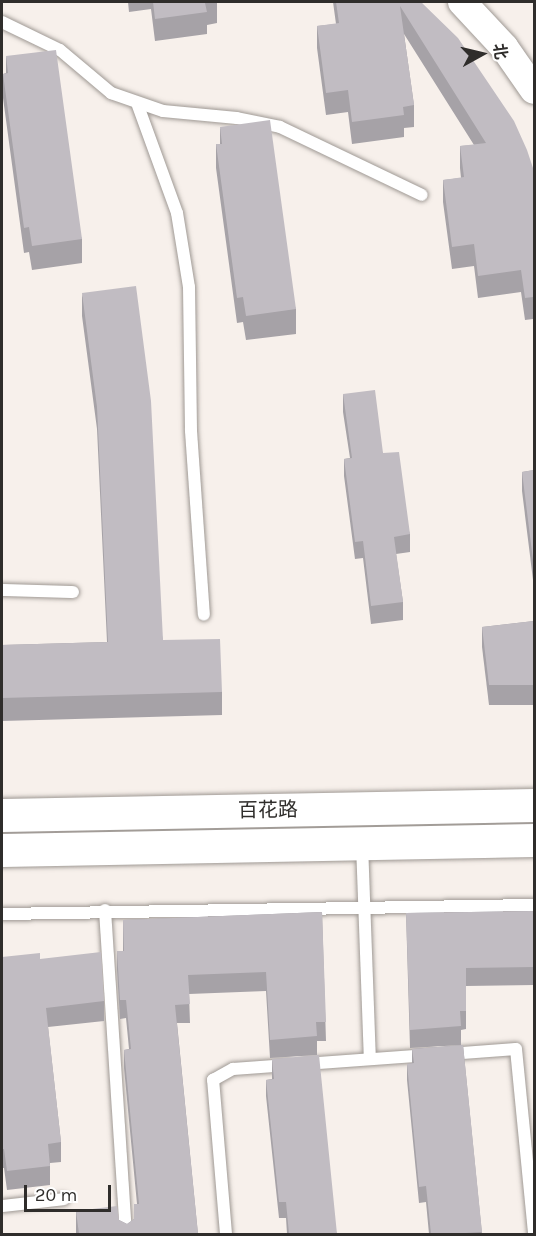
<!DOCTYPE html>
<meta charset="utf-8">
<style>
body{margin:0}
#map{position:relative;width:536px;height:1236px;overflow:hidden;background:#f7f0eb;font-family:Karla,"Noto Sans SC",sans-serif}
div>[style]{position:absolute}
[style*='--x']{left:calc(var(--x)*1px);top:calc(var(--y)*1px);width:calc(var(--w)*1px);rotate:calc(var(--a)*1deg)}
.roads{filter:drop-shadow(0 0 2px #9f9994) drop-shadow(0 0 2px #9f9994)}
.service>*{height:12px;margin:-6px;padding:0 6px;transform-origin:6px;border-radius:6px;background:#fff}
.tertiary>*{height:28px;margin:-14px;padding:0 14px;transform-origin:14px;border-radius:14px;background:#fff}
.primary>*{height:33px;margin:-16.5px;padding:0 16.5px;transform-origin:16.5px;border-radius:16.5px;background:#fff}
.wall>*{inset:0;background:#a6a2a7}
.building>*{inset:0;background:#c1bcc2}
span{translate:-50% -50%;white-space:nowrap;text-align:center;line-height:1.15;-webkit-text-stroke:4.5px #fff;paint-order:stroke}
.street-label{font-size:20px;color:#2f2d2b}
.frame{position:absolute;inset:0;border:3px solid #2f2d2b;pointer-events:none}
.north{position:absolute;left:452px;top:24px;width:60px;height:60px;-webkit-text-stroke:4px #fff;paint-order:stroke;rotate:82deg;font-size:16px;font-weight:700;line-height:24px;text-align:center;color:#2f2d2b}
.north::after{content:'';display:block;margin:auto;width:21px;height:27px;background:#2f2d2b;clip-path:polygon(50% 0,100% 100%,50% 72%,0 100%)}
.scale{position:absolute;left:24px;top:1185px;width:87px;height:27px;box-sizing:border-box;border:3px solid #2f2d2b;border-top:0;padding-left:8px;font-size:18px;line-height:21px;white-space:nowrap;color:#2f2d2b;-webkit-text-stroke:4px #fff;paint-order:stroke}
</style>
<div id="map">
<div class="roads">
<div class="service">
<div style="--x:2;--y:22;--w:64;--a:25.8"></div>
<div style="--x:60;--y:50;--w:67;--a:40.1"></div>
<div style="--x:111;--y:93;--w:55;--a:19.1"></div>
<div style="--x:163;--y:111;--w:74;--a:5.4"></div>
<div style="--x:237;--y:118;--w:44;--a:11.8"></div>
<div style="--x:280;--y:127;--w:157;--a:25.6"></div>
<div style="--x:137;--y:103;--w:117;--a:70"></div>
<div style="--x:177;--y:213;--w:75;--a:80.8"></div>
<div style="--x:189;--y:287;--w:144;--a:89.2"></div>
<div style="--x:191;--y:431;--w:184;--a:86"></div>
<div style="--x:2;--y:590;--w:71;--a:1.6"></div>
<div style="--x:362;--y:844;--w:215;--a:87.9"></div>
<div style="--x:105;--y:910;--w:325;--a:86.3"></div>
<div style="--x:2;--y:914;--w:532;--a:-0.97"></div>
<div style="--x:449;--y:1054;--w:67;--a:-4.3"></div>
<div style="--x:516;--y:1049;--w:186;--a:84.4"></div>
<div style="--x:305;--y:1064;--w:124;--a:-4.2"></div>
<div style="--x:2;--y:1206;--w:62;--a:-6.4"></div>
<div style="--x:226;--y:1234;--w:155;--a:-94.8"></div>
<div style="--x:213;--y:1080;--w:23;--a:-29"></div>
<div style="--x:233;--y:1069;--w:55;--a:-4.2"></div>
</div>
<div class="tertiary">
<div style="--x:462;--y:2;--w:62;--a:47"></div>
<div style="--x:504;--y:47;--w:52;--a:55.1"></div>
</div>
<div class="primary">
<div style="--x:2;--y:815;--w:532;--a:-1.08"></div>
<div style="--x:2;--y:850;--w:532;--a:-1.08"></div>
</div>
</div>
<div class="wall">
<div style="clip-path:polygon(128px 2px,217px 2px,217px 23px,207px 25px,207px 34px,155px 41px,151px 9px,129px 12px)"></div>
<div style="clip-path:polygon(333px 2px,421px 2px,534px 171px,534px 328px,533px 319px,525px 320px,521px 292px,478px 298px,474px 266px,452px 269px,443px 202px,443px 180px,461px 178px,460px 168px,460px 146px,474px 145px,404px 34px,414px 105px,414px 127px,404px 128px,404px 137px,352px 144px,348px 112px,326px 115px,317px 48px,317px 26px,336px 24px)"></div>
<div style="clip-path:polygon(6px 56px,82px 239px,82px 263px,32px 270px,29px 252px,24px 253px,3px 98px,3px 74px,6px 73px)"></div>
<div style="clip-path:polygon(220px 127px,296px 309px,296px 334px,246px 340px,243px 322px,237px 323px,216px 168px,216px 144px,220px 144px)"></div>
<div style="clip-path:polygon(82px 293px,163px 640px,222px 692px,222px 715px,2px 721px,2px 645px,107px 642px,97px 429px,82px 316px)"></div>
<div style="clip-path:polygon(343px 394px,383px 453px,410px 534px,410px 552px,396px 554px,403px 602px,403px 620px,371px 624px,363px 558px,355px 559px,344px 476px,344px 459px,350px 458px,343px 412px)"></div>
<div style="clip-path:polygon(534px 470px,534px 588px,522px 491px,522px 472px)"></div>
<div style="clip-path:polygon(534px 621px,534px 705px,489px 705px,482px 647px,482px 627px)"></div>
<div style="clip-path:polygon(534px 911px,534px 985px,466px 986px,466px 1029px,461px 1030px,461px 1045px,410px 1048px,406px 913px)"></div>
<div style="clip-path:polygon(322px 912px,326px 1041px,317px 1041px,317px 1055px,270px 1058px,266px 991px,189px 994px,190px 1023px,177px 1023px,198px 1234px,76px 1234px,76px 1211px,119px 1220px,127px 1224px,134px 1219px,137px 1204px,124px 1068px,124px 1050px,129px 1049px,126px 1018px,120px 1019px,117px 970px,117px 951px,123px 951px,123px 920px)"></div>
<div style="clip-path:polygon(2px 957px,40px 959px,104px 1001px,104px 1021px,48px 1027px,61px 1142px,61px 1162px,50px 1163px,50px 1185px,7px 1190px,4px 1168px,2px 1168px)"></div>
<div style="clip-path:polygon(463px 1045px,482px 1234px,429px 1234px,426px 1202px,419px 1203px,407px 1080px,407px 1064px,412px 1063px,412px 1049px)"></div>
<div style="clip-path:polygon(272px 1059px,337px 1234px,287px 1234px,286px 1218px,279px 1218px,266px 1096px,266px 1080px,272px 1079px)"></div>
</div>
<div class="building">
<div style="clip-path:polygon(153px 2px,217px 2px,205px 3px,207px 12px,155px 19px)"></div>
<div style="clip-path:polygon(336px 2px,421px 2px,458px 38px,514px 121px,527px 150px,534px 171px,534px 306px,533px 297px,525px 298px,521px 270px,478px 276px,474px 244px,452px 247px,443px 180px,464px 177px,460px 146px,486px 143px,400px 6px,414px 105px,403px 107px,404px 115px,352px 122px,348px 90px,326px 93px,317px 26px,339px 23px)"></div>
<div style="clip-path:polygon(56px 50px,82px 239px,32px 246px,29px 227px,24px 228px,3px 74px,8px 73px,6px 56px)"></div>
<div style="clip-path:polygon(270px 120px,296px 309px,246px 316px,243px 297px,237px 298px,216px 144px,222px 144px,220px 127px)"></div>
<div style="clip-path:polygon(136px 286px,151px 401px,163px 640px,220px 639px,222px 692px,2px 698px,2px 645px,108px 642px,97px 407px,82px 293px)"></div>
<div style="clip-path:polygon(375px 390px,383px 453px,399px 452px,410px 534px,394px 537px,403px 602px,371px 606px,363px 541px,355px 542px,344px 459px,352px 458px,343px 394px)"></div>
<div style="clip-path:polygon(534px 470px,534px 568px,522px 472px)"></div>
<div style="clip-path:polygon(534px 621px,534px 685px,489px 685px,482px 627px)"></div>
<div style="clip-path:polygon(534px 911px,534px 967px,466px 968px,466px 1011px,460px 1011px,461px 1026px,410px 1030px,406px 913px)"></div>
<div style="clip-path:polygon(322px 912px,326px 1022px,316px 1022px,317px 1036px,270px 1040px,266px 972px,188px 975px,190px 1004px,175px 1005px,198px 1234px,79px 1234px,76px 1211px,117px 1206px,119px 1220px,127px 1224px,134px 1219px,134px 1204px,139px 1204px,124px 1050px,131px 1049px,126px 1000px,120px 1000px,117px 951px,124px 951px,123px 920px)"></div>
<div style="clip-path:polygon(101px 952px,104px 1001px,46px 1008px,61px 1142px,48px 1144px,50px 1166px,7px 1171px,4px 1149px,2px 1149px,2px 957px,40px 953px,40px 959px)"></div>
<div style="clip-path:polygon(463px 1045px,482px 1232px,466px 1233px,466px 1234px,431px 1234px,426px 1186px,419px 1187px,407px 1064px,414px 1063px,412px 1049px)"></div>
<div style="clip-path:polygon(319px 1055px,337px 1234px,289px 1234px,286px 1202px,279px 1202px,266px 1080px,274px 1079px,272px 1059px)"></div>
</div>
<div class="street-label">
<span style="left:268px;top:810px;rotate:-1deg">百花路</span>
</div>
<div class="frame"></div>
<div class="north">北</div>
<div class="scale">20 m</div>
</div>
